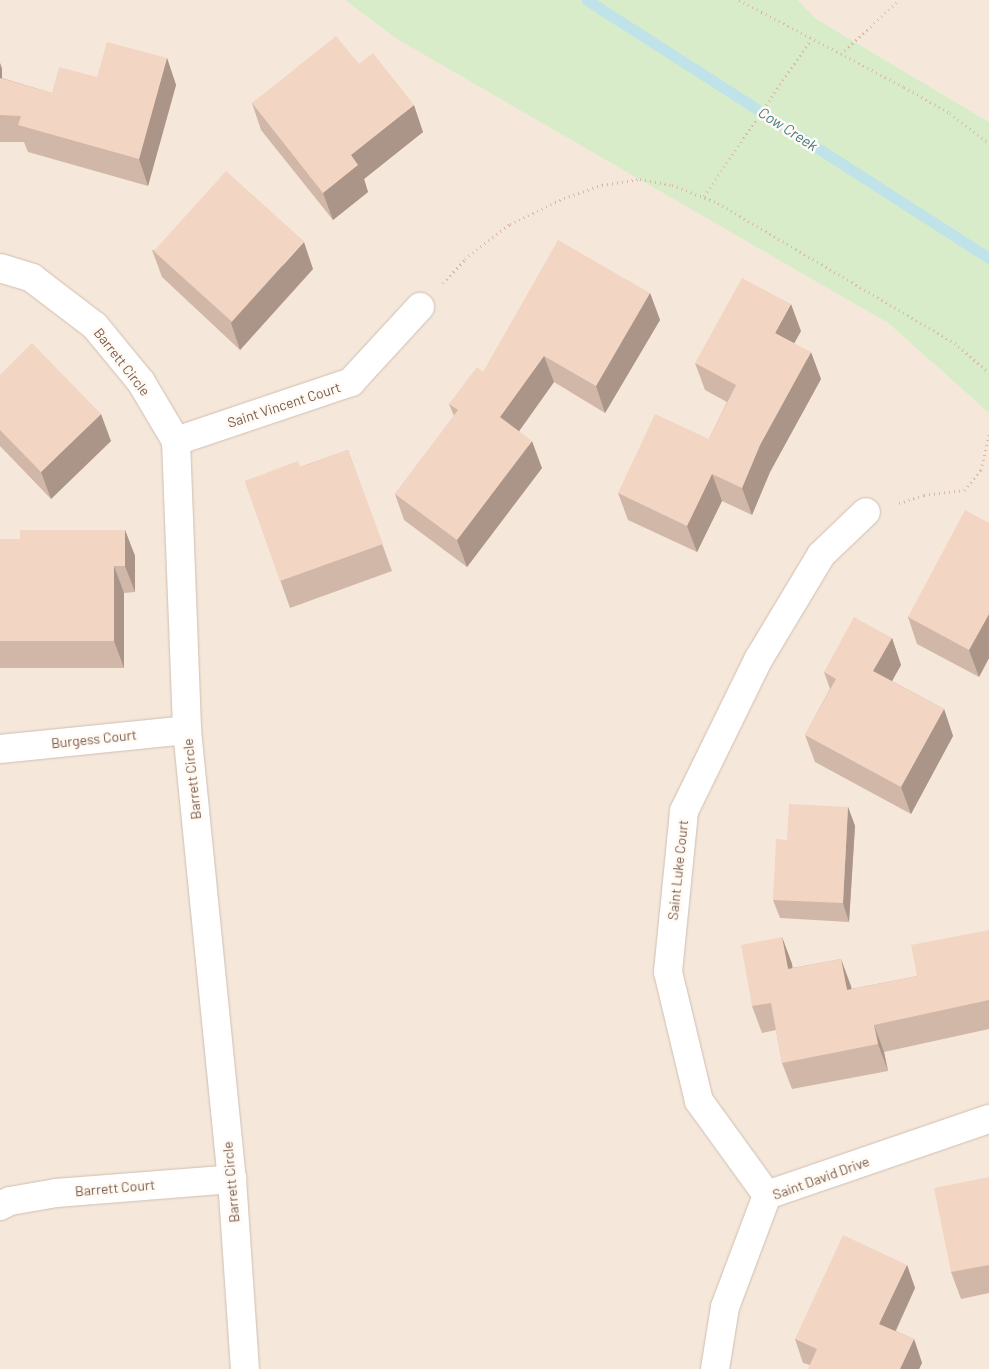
<!DOCTYPE html>
<style>
body{margin:0}
#map{position:relative;width:989px;height:1369px;overflow:hidden;background:#fdf6ec;font-family:Barlow,sans-serif}
div>[style]{position:absolute}
[style*='--x']{left:calc(var(--x)*1px);top:calc(var(--y)*1px);width:calc(var(--w)*1px);rotate:calc(var(--a)*1deg)}
.residential>*{inset:0;background:#f5e8da}
.green>*{inset:0;background:#d8ecc9}
.stream>*{height:11px;margin:-5.5px;padding:0 5.5px;transform-origin:5.5px;border-radius:5.5px;background:#bfe3e8}
.path>*{height:3px;margin-top:-1.5px;transform-origin:0;background:repeating-linear-gradient(90deg,#d9b8a5 0 1px,transparent 0 5px)}
.roads{filter:drop-shadow(0 0 1px #d1beb0) drop-shadow(0 0 1px #d1beb0)}
.minor>*{height:28px;margin:-14px;padding:0 14px;transform-origin:14px;border-radius:14px;background:#fff}
.wall>*{inset:0;background:#d1b7a8}
.shaded-wall>*{inset:0;background:#aa9588}
.building>*{inset:0;background:#f3d5c3;transform-origin:0 0}
span{translate:-50% -50%;white-space:nowrap;text-align:center;line-height:1.15;-webkit-text-stroke:5px #fffaf3;paint-order:stroke}
.street-label{font-size:14px;color:#7a5c4d}
.water-label{font-size:15px;color:#437c86;font-style:italic}
</style>
<div id="map">
<div class="residential">
<div style="clip-path:polygon(0 0,345px 0,888px 323px,989px 413px,989px 1369px,0 1369px)"></div>
<div style="clip-path:polygon(798px 0,989px 0,989px 122px,815px 18px)"></div>
</div>
<div class="green">
<div style="clip-path:polygon(345px 0,798px 0,815px 18px,989px 122px,989px 413px,888px 323px,397px 39px)"></div>
</div>
<div class="stream">
<div style="--x:587;--y:0;--w:478;--a:32.7"></div>
</div>
<div class="path">
<div style="--x:739;--y:0;--w:187;--a:27.8"></div>
<div style="--x:904;--y:87;--w:53;--a:29.5"></div>
<div style="--x:950;--y:113;--w:49;--a:37.6"></div>
<div style="--x:841;--y:54;--w:79;--a:-43"></div>
<div style="--x:704;--y:196;--w:190;--a:-55.7"></div>
<div style="--x:443;--y:283;--w:33;--a:-47"></div>
<div style="--x:465;--y:259;--w:57;--a:-37.9"></div>
<div style="--x:510;--y:224;--w:60;--a:-25.7"></div>
<div style="--x:564;--y:198;--w:40;--a:-18.9"></div>
<div style="--x:602;--y:185;--w:38;--a:-9"></div>
<div style="--x:640;--y:179;--w:33;--a:11"></div>
<div style="--x:672;--y:185;--w:49;--a:21.4"></div>
<div style="--x:718;--y:203;--w:275;--a:30.6"></div>
<div style="--x:955;--y:343;--w:45;--a:41.4"></div>
<div style="--x:899;--y:503;--w:26;--a:-18"></div>
<div style="--x:924;--y:495;--w:40;--a:-7.1"></div>
<div style="--x:964;--y:490;--w:26;--a:-50"></div>
<div style="--x:981;--y:470;--w:37;--a:-77"></div>
</div>
<div class="roads">
<div class="minor">
<div style="--x:0;--y:268;--w:34;--a:17"></div>
<div style="--x:32;--y:278;--w:79;--a:37.3"></div>
<div style="--x:95;--y:326;--w:72;--a:50.6"></div>
<div style="--x:141;--y:382;--w:69;--a:59.3"></div>
<div style="--x:176;--y:441;--w:289;--a:87.8"></div>
<div style="--x:187;--y:730;--w:451;--a:84.3"></div>
<div style="--x:232;--y:1179;--w:190;--a:86.1"></div>
<div style="--x:176;--y:441;--w:185;--a:-18.6"></div>
<div style="--x:351;--y:382;--w:102;--a:-47.4"></div>
<div style="--x:0;--y:749;--w:188;--a:-5.8"></div>
<div style="--x:767;--y:1195;--w:116;--a:-125.9"></div>
<div style="--x:699;--y:1101;--w:133;--a:-103.5"></div>
<div style="--x:668;--y:972;--w:162;--a:-84.3"></div>
<div style="--x:684;--y:811;--w:168;--a:-63.9"></div>
<div style="--x:758;--y:660;--w:122;--a:-59"></div>
<div style="--x:821;--y:555;--w:62;--a:-43.7"></div>
<div style="--x:0;--y:1206;--w:11;--a:-27"></div>
<div style="--x:10;--y:1201;--w:47;--a:-9.9"></div>
<div style="--x:56;--y:1193;--w:177;--a:-4.5"></div>
<div style="--x:715;--y:1369;--w:63;--a:-80.8"></div>
<div style="--x:725;--y:1307;--w:120;--a:-69.4"></div>
<div style="--x:767;--y:1195;--w:235;--a:-18.9"></div>
</div>
</div>
<div class="wall">
<div style="clip-path:polygon(167px 58px,176px 85px,148px 186px,28px 152px,24px 142px,0 142px,0 63px,2px 69px,2px 78px,52px 93px,97px 77px)"></div>
<div style="clip-path:polygon(359px 64px,423px 132px,364px 179px,368px 192px,333px 220px,261px 130px,252px 103px)"></div>
<div style="clip-path:polygon(152px 250px,313px 269px,240px 350px,162px 277px)"></div>
<div style="clip-path:polygon(650px 293px,660px 320px,605px 413px,554px 382px,519px 431px,542px 468px,467px 567px,404px 520px,395px 494px,454px 416px,449px 404px,483px 372px)"></div>
<div style="clip-path:polygon(801px 331px,794px 343px,821px 379px,770px 472px,752px 515px,722px 501px,697px 552px,628px 520px,618px 493px,709px 439px,727px 402px,705px 390px,695px 363px)"></div>
<div style="clip-path:polygon(0 375px,111px 441px,51px 499px,0 446px)"></div>
<div style="clip-path:polygon(348px 450px,392px 571px,290px 608px,245px 481px,300px 467px)"></div>
<div style="clip-path:polygon(989px 523px,989px 658px,979px 677px,917px 644px,908px 617px)"></div>
<div style="clip-path:polygon(125px 530px,135px 556px,135px 592px,124px 593px,124px 668px,0 668px,0 539px,20px 539px)"></div>
<div style="clip-path:polygon(892px 638px,901px 665px,892px 681px,944px 709px,953px 736px,911px 814px,815px 762px,805px 735px,830px 689px,824px 672px)"></div>
<div style="clip-path:polygon(848px 807px,855px 826px,849px 922px,780px 918px,773px 900px,787px 840px)"></div>
<div style="clip-path:polygon(989px 930px,989px 1029px,884px 1052px,888px 1071px,792px 1089px,782px 1063px,776px 1030px,762px 1033px,752px 1006px,782px 937px,792px 964px,792px 968px,841px 959px,851px 989px,917px 976px)"></div>
<div style="clip-path:polygon(989px 1177px,989px 1293px,961px 1299px,951px 1272px)"></div>
<div style="clip-path:polygon(907px 1265px,915px 1288px,896px 1331px,914px 1339px,922px 1363px,919px 1369px,808px 1369px,810px 1365px,803px 1363px,795px 1339px)"></div>
</div>
<div class="shaded-wall">
<div style="clip-path:polygon(167px 58px,176px 85px,148px 186px,139px 159px)"></div>
<div style="clip-path:polygon(0 63px,2px 69px,2px 102px,0 98px)"></div>
<div style="clip-path:polygon(414px 105px,423px 132px,364px 179px,368px 192px,333px 220px,323px 193px,351px 155px)"></div>
<div style="clip-path:polygon(304px 242px,313px 269px,240px 350px,231px 323px)"></div>
<div style="clip-path:polygon(650px 293px,660px 320px,605px 413px,596px 386px)"></div>
<div style="clip-path:polygon(791px 304px,801px 331px,785px 360px,775px 333px)"></div>
<div style="clip-path:polygon(811px 352px,821px 379px,770px 472px,752px 515px,742px 488px,760px 445px)"></div>
<div style="clip-path:polygon(544px 356px,554px 382px,510px 444px,500px 417px)"></div>
<div style="clip-path:polygon(101px 414px,111px 441px,51px 499px,41px 472px)"></div>
<div style="clip-path:polygon(532px 441px,542px 468px,467px 567px,457px 540px)"></div>
<div style="clip-path:polygon(712px 474px,722px 501px,697px 552px,687px 526px)"></div>
<div style="clip-path:polygon(125px 530px,135px 556px,135px 592px,125px 566px)"></div>
<div style="clip-path:polygon(114px 566px,124px 593px,124px 668px,114px 641px)"></div>
<div style="clip-path:polygon(989px 614px,989px 658px,979px 677px,969px 650px)"></div>
<div style="clip-path:polygon(892px 638px,901px 665px,883px 697px,873px 671px)"></div>
<div style="clip-path:polygon(944px 709px,953px 736px,911px 814px,901px 787px)"></div>
<div style="clip-path:polygon(848px 807px,855px 826px,849px 922px,843px 903px)"></div>
<div style="clip-path:polygon(782px 937px,792px 964px,797px 996px,788px 969px)"></div>
<div style="clip-path:polygon(841px 959px,851px 986px,857px 1017px,847px 990px)"></div>
<div style="clip-path:polygon(874px 1025px,884px 1052px,888px 1071px,878px 1044px)"></div>
<div style="clip-path:polygon(907px 1265px,915px 1288px,888px 1347px,879px 1324px)"></div>
<div style="clip-path:polygon(914px 1339px,922px 1363px,919px 1369px,900px 1369px)"></div>
</div>
<div class="building">
<div style="clip-path:polygon(336px 36px,359px 64px,373px 53px,414px 105px,351px 155px,358px 165px,323px 193px,252px 103px)"></div>
<div style="clip-path:polygon(107px 42px,167px 58px,139px 159px,18px 125px,21px 116px,0 115px,0 78px,52px 93px,59px 67px,97px 77px)"></div>
<div style="left:226px;top:171px;width:105px;height:108px;rotate:42deg"></div>
<div style="clip-path:polygon(558px 240px,650px 293px,596px 386px,544px 356px,500px 417px,532px 441px,457px 540px,395px 494px,458px 410px,449px 404px,477px 367px,483px 372px)"></div>
<div style="clip-path:polygon(742px 278px,791px 304px,775px 333px,811px 352px,760px 445px,742px 488px,712px 474px,687px 526px,618px 493px,655px 414px,709px 439px,736px 385px,695px 363px)"></div>
<div style="clip-path:polygon(32px 343px,101px 414px,41px 472px,0 430px,0 375px)"></div>
<div style="clip-path:polygon(348px 450px,383px 544px,280px 581px,245px 481px,298px 461px,300px 467px)"></div>
<div style="clip-path:polygon(965px 510px,989px 523px,989px 614px,969px 650px,908px 617px)"></div>
<div style="clip-path:polygon(20px 530px,125px 530px,125px 566px,114px 566px,114px 641px,0 641px,0 539px,20px 539px)"></div>
<div style="clip-path:polygon(854px 617px,892px 638px,873px 671px,944px 709px,901px 787px,805px 735px,836px 679px,824px 672px)"></div>
<div style="clip-path:polygon(789px 804px,848px 807px,843px 903px,773px 900px,776px 839px,787px 840px)"></div>
<div style="clip-path:polygon(989px 930px,989px 1000px,874px 1025px,878px 1044px,782px 1063px,771px 1003px,752px 1006px,741px 945px,782px 937px,788px 969px,841px 959px,847px 990px,917px 976px,911px 945px)"></div>
<div style="clip-path:polygon(989px 1177px,989px 1265px,951px 1272px,934px 1188px)"></div>
<div style="clip-path:polygon(843px 1235px,907px 1265px,879px 1324px,914px 1339px,900px 1369px,808px 1369px,817px 1349px,795px 1339px)"></div>
</div>
<div class="street-label">
<span style="left:122px;top:362px;rotate:52deg">Barrett Circle</span>
<span style="left:284px;top:405px;rotate:-18deg">Saint Vincent Court</span>
<span style="left:94px;top:739px;rotate:-6deg">Burgess Court</span>
<span style="left:192px;top:779px;rotate:-96deg">Barrett Circle</span>
<span style="left:678px;top:870px;rotate:-84deg">Saint Luke Court</span>
<span style="left:821px;top:1178px;rotate:-20deg">Saint David Drive</span>
<span style="left:231px;top:1182px;rotate:-95deg">Barrett Circle</span>
<span style="left:115px;top:1188px;rotate:-5deg">Barrett Court</span>
</div>
<div class="water-label">
<span style="left:788px;top:129px;rotate:33deg">Cow Creek</span>
</div>
</div>
